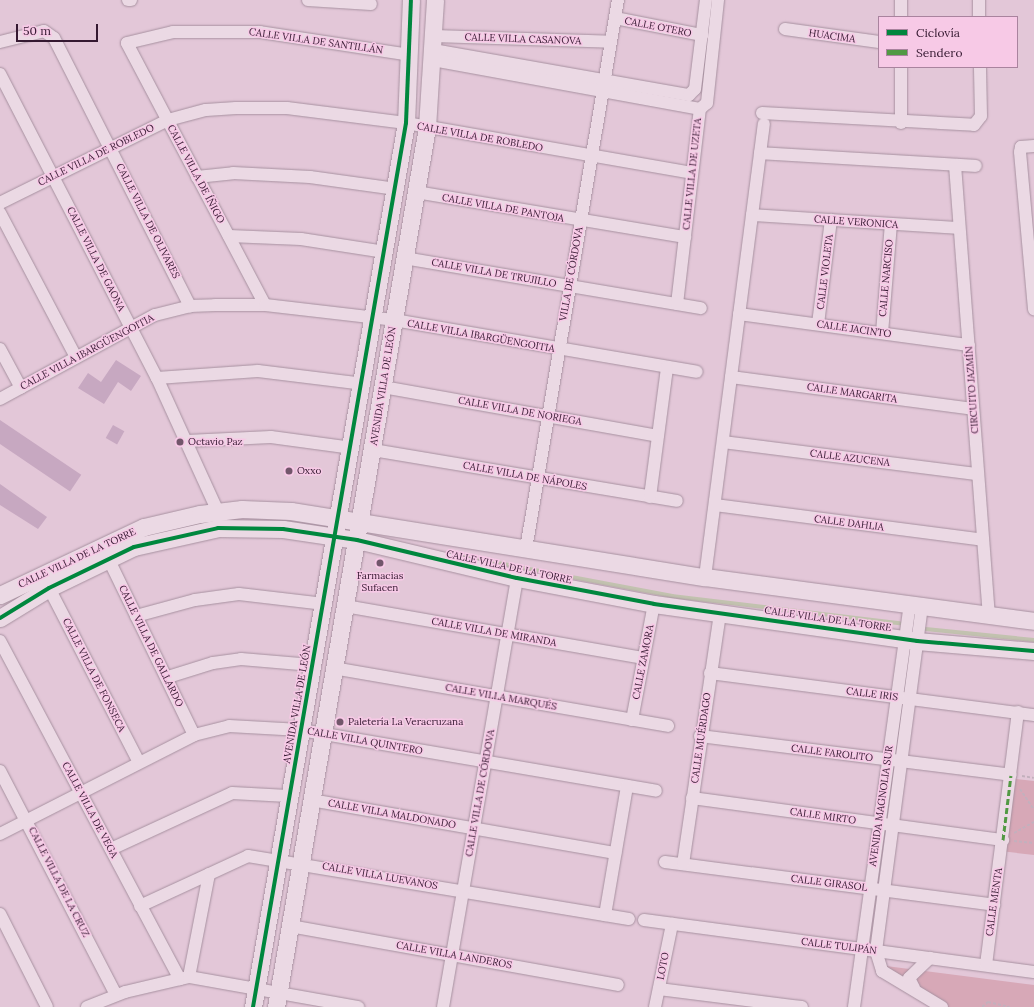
<!DOCTYPE html>
<meta charset="utf-8">
<style>
body{margin:0}
#map{position:relative;width:1034px;height:1007px;overflow:hidden;background:#e3c7d8;font-family:Lora,serif}
div>[style]{position:absolute}
[style*='--x']{left:calc(var(--x)*1px);top:calc(var(--y)*1px);width:calc(var(--w)*1px);rotate:calc(var(--a)*1deg)}
.green>*{inset:0;background:#d7a8b7}
.stream>*{height:3.5px;margin:-1.75px;padding:0 1.75px;transform-origin:1.75px;border-radius:1.75px;background:#c2c2af}
.building>*{inset:0;background:#c7a8c1;transform-origin:0 0}
.path>*{height:2px;margin-top:-1px;transform-origin:0;background:repeating-linear-gradient(90deg,#c3b0bd 0 3px,transparent 0 5px)}
.roads{filter:drop-shadow(0 0 1px #a791a0) drop-shadow(0 0 1px #a791a0)}
.street>*{height:12px;margin:-6px;padding:0 6px;transform-origin:6px;border-radius:6px;background:#ebd9e4}
.secondary>*{height:17px;margin:-8.5px;padding:0 8.5px;transform-origin:8.5px;border-radius:8.5px;background:#ebd9e4}
.quiet>*{height:3px;margin-top:-1.5px;transform-origin:0;background:repeating-linear-gradient(90deg,#519943 0 6px,transparent 0 9px)}
.cycleway>*{height:4px;margin:-2px;padding:0 2px;transform-origin:2px;border-radius:2px;background:#00873e}
.dots>*{width:11px;height:11px;translate:-50% -50%;box-sizing:border-box;border:2px solid #f7c9e6;border-radius:50%}
span{translate:-50% -50%;white-space:nowrap;text-align:center;line-height:1.15;-webkit-text-stroke:3px #f7c9e6;paint-order:stroke}
.street-label{font-size:10px;color:#351931}
.poi-label{font-size:10px;color:#351931}
.left{translate:0 -50%;text-align:left}
.legend{position:absolute;left:878px;top:16px;width:140px;height:52px;box-sizing:border-box;background:#f7c9e6;border:1px solid #a9839e;margin:0;padding:5px 7px;list-style:none;font-size:12px;color:#351931}
.legend li{display:flex;align-items:center;gap:8px;height:20px}
.legend b{width:20px;border:1px solid #a9839e}
.scale{position:absolute;left:16px;top:24px;width:82px;height:18px;box-sizing:border-box;border:2px solid #351931;border-top:0;padding-left:5px;font-size:12px;line-height:14px;white-space:nowrap;color:#351931;-webkit-text-stroke:3px #f7c9e6;paint-order:stroke}
</style>
<div id="map">
<div class="green">
<div style="clip-path:polygon(1008px 778px,1034px 781px,1034px 855px,1000px 851px)"></div>
<div style="clip-path:polygon(886px 966px,1034px 985px,1034px 1007px,948px 1007px)"></div>
</div>
<div class="stream">
<div style="--x:461;--y:556;--w:215;--a:10.7"></div>
<div style="--x:672;--y:596;--w:229;--a:6.8"></div>
<div style="--x:926;--y:629;--w:109;--a:5.8"></div>
</div>
<div class="building">
<div style="clip-path:polygon(116px 360px,141px 376px,131px 391px,118px 382px,104px 404px,78px 388px,88px 373px,101px 382px)"></div>
<div style="left:0;top:420px;width:98px;height:20px;rotate:34deg"></div>
<div style="left:113px;top:425px;width:13px;height:15px;rotate:29deg"></div>
<div style="clip-path:polygon(0 484px,47px 517px,38px 529px,0 505px)"></div>
</div>
<div class="path">
<div style="--x:1022;--y:776;--w:12;--a:9"></div>
<div style="--x:1020;--y:789;--w:25;--a:56"></div>
<div style="--x:1014;--y:833;--w:23;--a:-29"></div>
<div style="--x:1014;--y:841;--w:20;--a:6"></div>
<div style="--x:982;--y:1007;--w:8;--a:-40"></div>
<div style="--x:988;--y:1002;--w:22;--a:13"></div>
</div>
<div class="roads">
<div class="street">
<div style="--x:128;--y:0;--w:3;--a:0"></div>
<div style="--x:308;--y:0;--w:63;--a:3.6"></div>
<div style="--x:901;--y:0;--w:17;--a:90"></div>
<div style="--x:979;--y:0;--w:17;--a:90"></div>
<div style="--x:615;--y:18;--w:89;--a:11.1"></div>
<div style="--x:785;--y:29;--w:95;--a:7.9"></div>
<div style="--x:434;--y:36;--w:177;--a:1.9"></div>
<div style="--x:0;--y:42;--w:45;--a:-14"></div>
<div style="--x:44;--y:31;--w:12;--a:35"></div>
<div style="--x:54;--y:38;--w:301;--a:63.1"></div>
<div style="--x:433;--y:50;--w:260;--a:10"></div>
<div style="--x:689;--y:95;--w:8;--a:-45"></div>
<div style="--x:695;--y:89;--w:90;--a:-83"></div>
<div style="--x:433;--y:60;--w:271;--a:10.4"></div>
<div style="--x:901;--y:67;--w:56;--a:90"></div>
<div style="--x:0;--y:74;--w:342;--a:62.7"></div>
<div style="--x:157;--y:378;--w:147;--a:65.5"></div>
<div style="--x:762;--y:113;--w:212;--a:3.2"></div>
<div style="--x:974;--y:125;--w:11;--a:-52"></div>
<div style="--x:981;--y:116;--w:49;--a:-91.2"></div>
<div style="--x:1034;--y:146;--w:13;--a:176"></div>
<div style="--x:1021;--y:147;--w:5;--a:101"></div>
<div style="--x:1020;--y:152;--w:158;--a:84.9"></div>
<div style="--x:760;--y:153;--w:216;--a:3.4"></div>
<div style="--x:955;--y:165;--w:451;--a:85.7"></div>
<div style="--x:197;--y:177;--w:36;--a:-6"></div>
<div style="--x:233;--y:173;--w:77;--a:3"></div>
<div style="--x:310;--y:177;--w:87;--a:7.9"></div>
<div style="--x:416;--y:192;--w:273;--a:9.5"></div>
<div style="--x:0;--y:203;--w:187;--a:-26.3"></div>
<div style="--x:168;--y:120;--w:39;--a:-15"></div>
<div style="--x:206;--y:110;--w:30;--a:-4"></div>
<div style="--x:236;--y:108;--w:51;--a:0"></div>
<div style="--x:287;--y:108;--w:120;--a:7.2"></div>
<div style="--x:406;--y:123;--w:290;--a:9.9"></div>
<div style="--x:0;--y:213;--w:163;--a:62.2"></div>
<div style="--x:752;--y:215;--w:207;--a:3.6"></div>
<div style="--x:229;--y:236;--w:72;--a:2.4"></div>
<div style="--x:301;--y:239;--w:85;--a:8.8"></div>
<div style="--x:404;--y:258;--w:301;--a:9.6"></div>
<div style="--x:677;--y:304;--w:196;--a:-83.3"></div>
<div style="--x:700;--y:109;--w:9;--a:-41"></div>
<div style="--x:707;--y:103;--w:104;--a:-83.9"></div>
<div style="--x:265;--y:305;--w:296;--a:-117.8"></div>
<div style="--x:127;--y:43;--w:47;--a:-13.4"></div>
<div style="--x:173;--y:32;--w:87;--a:0"></div>
<div style="--x:260;--y:32;--w:152;--a:8.7"></div>
<div style="--x:739;--y:314;--w:232;--a:7.7"></div>
<div style="--x:818;--y:324;--w:105;--a:-82.9"></div>
<div style="--x:882;--y:333;--w:109;--a:-85.3"></div>
<div style="--x:0;--y:349;--w:44;--a:61.7"></div>
<div style="--x:731;--y:377;--w:244;--a:7.5"></div>
<div style="--x:157;--y:378;--w:101;--a:-4"></div>
<div style="--x:258;--y:371;--w:107;--a:7"></div>
<div style="--x:383;--y:387;--w:279;--a:10.1"></div>
<div style="--x:0;--y:399;--w:176;--a:-28.5"></div>
<div style="--x:155;--y:315;--w:36;--a:-14"></div>
<div style="--x:190;--y:306;--w:25;--a:-2"></div>
<div style="--x:215;--y:305;--w:50;--a:0"></div>
<div style="--x:265;--y:305;--w:130;--a:6.6"></div>
<div style="--x:394;--y:320;--w:307;--a:9.7"></div>
<div style="--x:187;--y:441;--w:84;--a:-2.7"></div>
<div style="--x:271;--y:437;--w:82;--a:7.7"></div>
<div style="--x:723;--y:442;--w:257;--a:7.2"></div>
<div style="--x:373;--y:450;--w:308;--a:9.5"></div>
<div style="--x:650;--y:497;--w:131;--a:-82.5"></div>
<div style="--x:715;--y:505;--w:270;--a:7.4"></div>
<div style="--x:526;--y:549;--w:557;--a:-80.49"></div>
<div style="--x:108;--y:558;--w:197;--a:64.1"></div>
<div style="--x:705;--y:577;--w:457;--a:-82.6"></div>
<div style="--x:49;--y:588;--w:196;--a:62.7"></div>
<div style="--x:345;--y:606;--w:302;--a:9.9"></div>
<div style="--x:922;--y:606;--w:348;--a:97.6"></div>
<div style="--x:876;--y:951;--w:21;--a:73"></div>
<div style="--x:882;--y:971;--w:70;--a:31"></div>
<div style="--x:136;--y:616;--w:61;--a:-15.2"></div>
<div style="--x:195;--y:600;--w:44;--a:-7.8"></div>
<div style="--x:239;--y:594;--w:86;--a:6.7"></div>
<div style="--x:0;--y:641;--w:383;--a:62"></div>
<div style="--x:333;--y:668;--w:340;--a:9.8"></div>
<div style="--x:710;--y:673;--w:327;--a:7.4"></div>
<div style="--x:168;--y:677;--w:47;--a:-17.3"></div>
<div style="--x:213;--y:663;--w:28;--a:-8"></div>
<div style="--x:241;--y:659;--w:71;--a:4.8"></div>
<div style="--x:632;--y:720;--w:118;--a:-79.3"></div>
<div style="--x:700;--y:736;--w:313;--a:7.1"></div>
<div style="--x:0;--y:771;--w:252;--a:62.6"></div>
<div style="--x:692;--y:798;--w:314;--a:7.7"></div>
<div style="--x:311;--y:800;--w:309;--a:9.9"></div>
<div style="--x:0;--y:834;--w:218;--a:-27"></div>
<div style="--x:194;--y:735;--w:36;--a:-14"></div>
<div style="--x:229;--y:726;--w:72;--a:3.2"></div>
<div style="--x:301;--y:730;--w:360;--a:9.7"></div>
<div style="--x:111;--y:849;--w:133;--a:-24.8"></div>
<div style="--x:232;--y:793;--w:56;--a:3.1"></div>
<div style="--x:665;--y:862;--w:332;--a:7.4"></div>
<div style="--x:683;--y:864;--w:254;--a:-81.6"></div>
<div style="--x:140;--y:906;--w:119;--a:-24.8"></div>
<div style="--x:248;--y:856;--w:386;--a:9.4"></div>
<div style="--x:0;--y:914;--w:104;--a:63.2"></div>
<div style="--x:605;--y:915;--w:131;--a:-80.3"></div>
<div style="--x:644;--y:920;--w:393;--a:7.6"></div>
<div style="--x:290;--y:926;--w:333;--a:10.2"></div>
<div style="--x:986;--y:965;--w:255;--a:-82.8"></div>
<div style="--x:189;--y:977;--w:105;--a:-79"></div>
<div style="--x:914;--y:988;--w:11;--a:-117"></div>
<div style="--x:909;--y:978;--w:29;--a:-44"></div>
<div style="--x:659;--y:989;--w:144;--a:7.2"></div>
<div style="--x:87;--y:1007;--w:41;--a:-21.5"></div>
<div style="--x:125;--y:992;--w:66;--a:-13.2"></div>
<div style="--x:189;--y:977;--w:172;--a:10.1"></div>
<div style="--x:443;--y:1007;--w:435;--a:-80.2"></div>
<div style="--x:655;--y:1007;--w:85;--a:-78.4"></div>
<div style="--x:854;--y:1007;--w:407;--a:-82.1"></div>
</div>
<div class="secondary">
<div style="--x:0;--y:595;--w:159;--a:-25.3"></div>
<div style="--x:144;--y:527;--w:57;--a:-13.1"></div>
<div style="--x:200;--y:514;--w:42;--a:-6.8"></div>
<div style="--x:242;--y:509;--w:49;--a:2.3"></div>
<div style="--x:291;--y:511;--w:419;--a:9.1"></div>
<div style="--x:705;--y:577;--w:332;--a:7.6"></div>
<div style="--x:0;--y:618;--w:57;--a:-31.5"></div>
<div style="--x:49;--y:588;--w:94;--a:-25.8"></div>
<div style="--x:134;--y:547;--w:86;--a:-12.7"></div>
<div style="--x:218;--y:528;--w:65;--a:0.9"></div>
<div style="--x:283;--y:529;--w:75;--a:8.5"></div>
<div style="--x:357;--y:540;--w:164;--a:13.4"></div>
<div style="--x:517;--y:578;--w:139;--a:10.7"></div>
<div style="--x:654;--y:604;--w:266;--a:8"></div>
<div style="--x:917;--y:641;--w:117;--a:4.9"></div>
<div style="--x:253;--y:1007;--w:897;--a:-80.18"></div>
<div style="--x:406;--y:123;--w:123;--a:-87.7"></div>
<div style="--x:276;--y:1007;--w:893;--a:-80.26"></div>
<div style="--x:427;--y:127;--w:127;--a:-86.4"></div>
</div>
</div>
<div class="quiet">
<div style="--x:1003;--y:840;--w:65;--a:-83"></div>
</div>
<div class="cycleway">
<div style="--x:0;--y:618;--w:57;--a:-31.5"></div>
<div style="--x:49;--y:588;--w:94;--a:-25.8"></div>
<div style="--x:134;--y:547;--w:86;--a:-12.7"></div>
<div style="--x:218;--y:528;--w:65;--a:0.9"></div>
<div style="--x:283;--y:529;--w:75;--a:8.5"></div>
<div style="--x:357;--y:540;--w:164;--a:13.4"></div>
<div style="--x:517;--y:578;--w:139;--a:10.7"></div>
<div style="--x:654;--y:604;--w:266;--a:8"></div>
<div style="--x:917;--y:641;--w:117;--a:4.9"></div>
<div style="--x:253;--y:1007;--w:897;--a:-80.18"></div>
<div style="--x:406;--y:123;--w:123;--a:-87.7"></div>
</div>
<div class="dots">
<div style="left:180px;top:442px;background:#72566b"></div>
<div style="left:289px;top:471px;background:#72566b"></div>
<div style="left:380px;top:563px;background:#72566b"></div>
<div style="left:340px;top:722px;background:#72566b"></div>
</div>
<div class="street-label">
<span style="left:658px;top:27px;rotate:11deg">CALLE OTERO</span>
<span style="left:832px;top:36px;rotate:8deg">HUACIMA</span>
<span style="left:523px;top:39px;rotate:2deg">CALLE VILLA CASANOVA</span>
<span style="left:316px;top:41px;rotate:8deg">CALLE VILLA DE SANTILLÁN</span>
<span style="left:480px;top:137px;rotate:10deg">CALLE VILLA DE ROBLEDO</span>
<span style="left:96px;top:155px;rotate:-26deg">CALLE VILLA DE ROBLEDO</span>
<span style="left:196px;top:174px;rotate:62deg">CALLE VILLA DE ÍÑIGO</span>
<span style="left:692px;top:174px;rotate:-84deg">CALLE VILLA DE UZETA</span>
<span style="left:503px;top:208px;rotate:10deg">CALLE VILLA DE PANTOJA</span>
<span style="left:148px;top:221px;rotate:63deg">CALLE VILLA DE OLIVARES</span>
<span style="left:856px;top:222px;rotate:4deg">CALLE VERONICA</span>
<span style="left:96px;top:259px;rotate:63deg">CALLE VILLA DE GAONA</span>
<span style="left:825px;top:272px;rotate:-83deg">CALLE VIOLETA</span>
<span style="left:494px;top:273px;rotate:10deg">CALLE VILLA DE TRUJILLO</span>
<span style="left:571px;top:274px;rotate:-80deg">VILLA DE CÓRDOVA</span>
<span style="left:886px;top:278px;rotate:-85deg">CALLE NARCISO</span>
<span style="left:854px;top:329px;rotate:8deg">CALLE JACINTO</span>
<span style="left:481px;top:336px;rotate:10deg">CALLE VILLA IBARGÜENGOITIA</span>
<span style="left:87px;top:352px;rotate:-28deg">CALLE VILLA IBARGÜENGOITIA</span>
<span style="left:383px;top:386px;rotate:-81deg">AVENIDA VILLA DE LEÓN</span>
<span style="left:972px;top:390px;rotate:-94deg">CIRCUITO JAZMÍN</span>
<span style="left:852px;top:393px;rotate:8deg">CALLE MARGARITA</span>
<span style="left:520px;top:411px;rotate:10deg">CALLE VILLA DE NORIEGA</span>
<span style="left:850px;top:458px;rotate:7deg">CALLE AZUCENA</span>
<span style="left:525px;top:476px;rotate:10deg">CALLE VILLA DE NÁPOLES</span>
<span style="left:849px;top:523px;rotate:7deg">CALLE DAHLIA</span>
<span style="left:77px;top:558px;rotate:-25deg">CALLE VILLA DE LA TORRE</span>
<span style="left:509px;top:567px;rotate:12deg">CALLE VILLA DE LA TORRE</span>
<span style="left:828px;top:619px;rotate:8deg">CALLE VILLA DE LA TORRE</span>
<span style="left:494px;top:632px;rotate:10deg">CALLE VILLA DE MIRANDA</span>
<span style="left:151px;top:646px;rotate:64deg">CALLE VILLA DE GALLARDO</span>
<span style="left:643px;top:662px;rotate:-79deg">CALLE ZAMORA</span>
<span style="left:94px;top:675px;rotate:63deg">CALLE VILLA DE FONSECA</span>
<span style="left:872px;top:694px;rotate:7deg">CALLE IRIS</span>
<span style="left:501px;top:697px;rotate:10deg">CALLE VILLA MARQUÉS</span>
<span style="left:297px;top:704px;rotate:-80deg">AVENIDA VILLA DE LEÓN</span>
<span style="left:701px;top:738px;rotate:-82deg">CALLE MUÉRDAGO</span>
<span style="left:365px;top:741px;rotate:10deg">CALLE VILLA QUINTERO</span>
<span style="left:832px;top:753px;rotate:7deg">CALLE FAROLITO</span>
<span style="left:480px;top:793px;rotate:-80deg">CALLE VILLA DE CÓRDOVA</span>
<span style="left:881px;top:806px;rotate:-82deg">AVENIDA MAGNOLIA SUR</span>
<span style="left:90px;top:810px;rotate:62deg">CALLE VILLA DE VEGA</span>
<span style="left:392px;top:814px;rotate:10deg">CALLE VILLA MALDONADO</span>
<span style="left:823px;top:816px;rotate:8deg">CALLE MIRTO</span>
<span style="left:380px;top:876px;rotate:10deg">CALLE VILLA LUEVANOS</span>
<span style="left:59px;top:882px;rotate:63deg">CALLE VILLA DE LA CRUZ</span>
<span style="left:829px;top:883px;rotate:7deg">CALLE GIRASOL</span>
<span style="left:994px;top:902px;rotate:-82deg">CALLE MENTA</span>
<span style="left:839px;top:946px;rotate:7deg">CALLE TULIPÁN</span>
<span style="left:454px;top:955px;rotate:10deg">CALLE VILLA LANDEROS</span>
<span style="left:663px;top:966px;rotate:-79deg">LOTO</span>
</div>
<div class="poi-label">
<span class="left" style="left:188px;top:442px">Octavio Paz</span>
<span class="left" style="left:297px;top:471px">Oxxo</span>
<span style="left:380px;top:581px">Farmacias<br>Sufacen</span>
<span class="left" style="left:348px;top:722px">Paletería La Veracruzana</span>
</div>
<ul class="legend">
<li><b style="height:5px;background:#00873e"></b>Ciclovía</li>
<li><b style="height:5px;background:#519943"></b>Sendero</li>
</ul>
<div class="scale">50 m</div>
</div>
